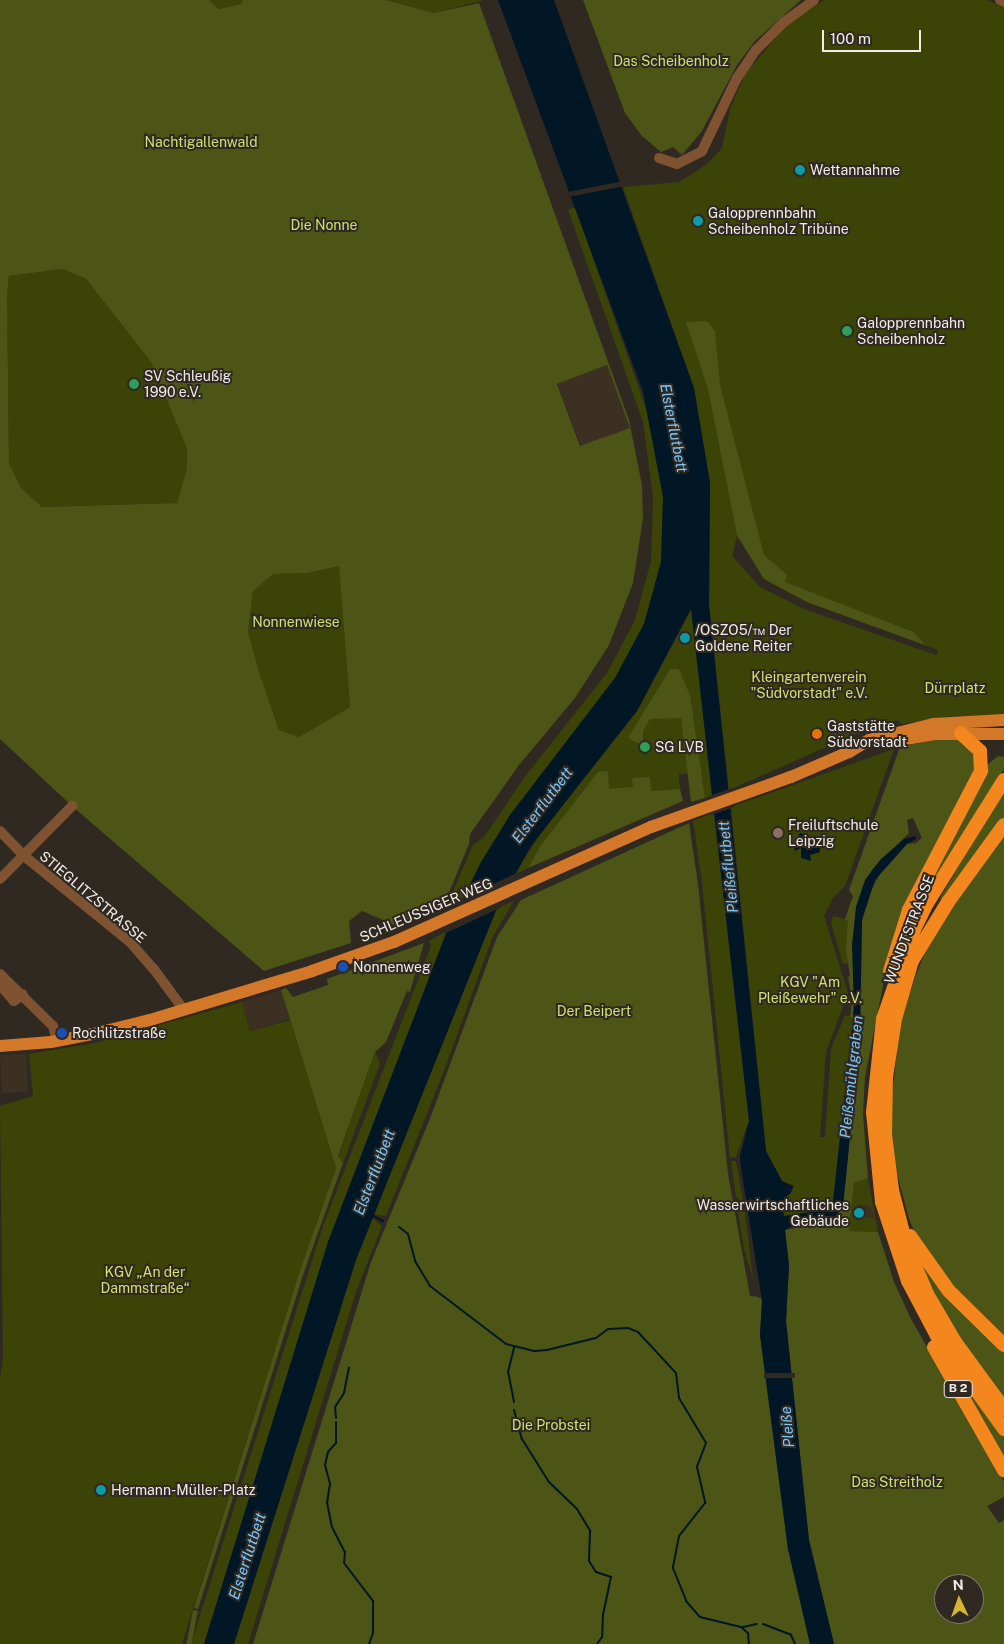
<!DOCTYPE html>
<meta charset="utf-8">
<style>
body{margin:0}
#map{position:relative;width:1004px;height:1644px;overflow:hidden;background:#302922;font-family:"Public Sans",sans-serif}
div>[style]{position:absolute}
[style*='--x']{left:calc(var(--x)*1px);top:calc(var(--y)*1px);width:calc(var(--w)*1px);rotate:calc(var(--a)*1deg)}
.industrial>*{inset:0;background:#3b3021;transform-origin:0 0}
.green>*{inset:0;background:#3b4306}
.forest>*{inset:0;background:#4c5515;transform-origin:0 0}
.water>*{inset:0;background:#011726}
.pier>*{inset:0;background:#302922;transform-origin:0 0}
.stream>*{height:2px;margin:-1px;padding:0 1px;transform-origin:1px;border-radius:1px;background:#011726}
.minor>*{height:10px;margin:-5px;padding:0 5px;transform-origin:5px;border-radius:5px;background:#7f5332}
.major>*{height:12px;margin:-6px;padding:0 6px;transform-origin:6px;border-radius:6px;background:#d37829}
.highway>*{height:14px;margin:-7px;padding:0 7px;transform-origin:7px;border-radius:7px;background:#f3861d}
.dots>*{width:14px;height:14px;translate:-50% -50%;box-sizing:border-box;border:2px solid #302922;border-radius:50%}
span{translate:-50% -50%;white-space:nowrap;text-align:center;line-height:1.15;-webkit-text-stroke:4px #302922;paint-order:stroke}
.shield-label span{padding:1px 4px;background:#302922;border:1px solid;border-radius:4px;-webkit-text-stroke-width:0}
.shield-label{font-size:12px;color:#f1ece8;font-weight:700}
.park-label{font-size:14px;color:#cee172}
.poi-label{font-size:14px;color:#f1ece8}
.left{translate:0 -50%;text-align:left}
.right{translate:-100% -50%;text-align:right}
.street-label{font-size:14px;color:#f1ece8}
.water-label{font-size:15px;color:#79c8ff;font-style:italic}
.north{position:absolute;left:934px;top:1574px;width:50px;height:50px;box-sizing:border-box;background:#302922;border:1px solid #7d7771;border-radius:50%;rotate:357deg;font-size:14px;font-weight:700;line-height:20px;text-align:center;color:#f1ece8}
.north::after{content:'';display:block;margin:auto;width:18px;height:22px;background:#d5b534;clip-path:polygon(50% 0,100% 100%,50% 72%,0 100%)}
.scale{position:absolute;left:822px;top:30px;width:99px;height:22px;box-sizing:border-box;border:2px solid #f1ece8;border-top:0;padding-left:6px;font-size:15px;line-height:18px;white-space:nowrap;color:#f1ece8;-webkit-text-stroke:4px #302922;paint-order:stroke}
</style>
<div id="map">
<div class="industrial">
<div style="left:607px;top:365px;width:67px;height:53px;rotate:69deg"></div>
<div style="left:281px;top:990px;width:30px;height:41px;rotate:73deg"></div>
<div style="left:26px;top:1054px;width:38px;height:26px;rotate:87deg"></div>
<div style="clip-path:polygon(858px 1204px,872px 1207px,874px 1218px,856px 1215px)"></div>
</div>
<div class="green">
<div style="clip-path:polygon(209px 0,243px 0,241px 4px,219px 9px)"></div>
<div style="clip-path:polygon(386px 0,484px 0,434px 13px)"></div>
<div style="clip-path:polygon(evenodd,824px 0,988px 0,1004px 8px,1004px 715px,943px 717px,902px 724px,897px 720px,867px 729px,729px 790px,709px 605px,710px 483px,694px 388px,623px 187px,679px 182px,707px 164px,722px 148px,730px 109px,745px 74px,788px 23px,824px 0,737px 536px,764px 579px,807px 602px,938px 650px,936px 655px,804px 609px,760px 587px,732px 556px,737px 536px)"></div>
<div style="clip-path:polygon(575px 207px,650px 420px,663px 497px,661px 562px,644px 624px,615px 678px,510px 815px,463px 898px,447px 905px,473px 845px,484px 837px,527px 774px,607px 673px,635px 620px,651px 561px,653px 497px,643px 422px,568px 210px)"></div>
<div style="clip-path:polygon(63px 269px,86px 279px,151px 362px,187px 449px,187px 468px,177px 503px,42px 507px,21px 488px,9px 463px,7px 293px,9px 276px)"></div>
<div style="clip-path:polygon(339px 566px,350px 707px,299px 737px,279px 730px,259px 672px,248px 631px,253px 590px,273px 574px,308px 573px)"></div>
<div style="clip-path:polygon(evenodd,692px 608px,712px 796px,705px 798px,701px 773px,679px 774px,680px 789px,599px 795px,539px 848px,528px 868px,513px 875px,561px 804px,637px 711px,692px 608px,670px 669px,679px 669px,690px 695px,670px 669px)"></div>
<div style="clip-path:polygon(894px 749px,845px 886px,833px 898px,824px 916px,848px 993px,826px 1052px,820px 1137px,825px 1137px,831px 1049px,845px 1015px,853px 1018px,833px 1202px,824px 1210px,784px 1216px,781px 1202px,791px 1193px,794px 1186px,782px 1181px,766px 1151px,731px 807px)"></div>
<div style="clip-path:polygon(714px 813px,749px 1121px,736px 1157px,730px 1158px,702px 883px,693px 821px)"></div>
<div style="clip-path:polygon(514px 901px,493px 936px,444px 1071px,386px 1216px,376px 1215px,374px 1214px,443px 1036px,497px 908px)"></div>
<div style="clip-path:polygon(833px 916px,848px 920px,848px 963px,843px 964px,831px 923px)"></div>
<div style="clip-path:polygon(447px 931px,328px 1242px,204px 1644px,191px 1644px,323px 1226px,431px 946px,429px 941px)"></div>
<div style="clip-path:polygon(242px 1002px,250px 1031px,290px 1020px,336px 1168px,300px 1270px,182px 1644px,0 1644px,0 1379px,3px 1359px,0 1106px,33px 1096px,29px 1054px,95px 1043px)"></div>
<div style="clip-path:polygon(375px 1052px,380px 1064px,343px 1163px,338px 1157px)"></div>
<div style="clip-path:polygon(731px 1161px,736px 1161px,744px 1206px,736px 1196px)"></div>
<div style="clip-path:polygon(evenodd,868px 1178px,878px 1232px,849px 1231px,854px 1183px,868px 1178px,859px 1204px,871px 1207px,874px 1218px,856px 1215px,859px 1204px)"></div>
<div style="clip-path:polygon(741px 1210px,745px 1212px,753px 1279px,744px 1249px,738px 1212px)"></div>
<div style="clip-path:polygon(372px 1218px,382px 1226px,356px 1292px,248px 1644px,234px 1644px,356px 1260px)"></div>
</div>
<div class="forest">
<div style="clip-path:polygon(evenodd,0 0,209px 0,219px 9px,241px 4px,243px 0,386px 0,434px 13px,479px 3px,629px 420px,642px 485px,643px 518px,633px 583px,609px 645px,575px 698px,519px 765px,470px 834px,469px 844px,443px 907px,397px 926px,362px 911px,349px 921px,351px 943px,264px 971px,72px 806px,0 739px,0 0,63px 269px,86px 279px,151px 362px,187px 449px,187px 468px,177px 503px,42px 507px,21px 488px,9px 463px,7px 293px,9px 276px,63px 269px,0 0,607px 365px,630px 428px,580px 446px,557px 384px,607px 365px,0 0,339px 566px,350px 707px,299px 737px,279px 730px,259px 672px,248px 631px,253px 591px,273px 574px,308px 573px,339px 566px)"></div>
<div style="clip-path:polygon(583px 0,801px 0,755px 41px,737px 65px,702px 131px,682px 155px,673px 147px,661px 152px,642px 136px,625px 113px)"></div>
<div style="clip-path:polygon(707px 321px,715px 331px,720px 385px,764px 555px,787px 575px,785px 582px,913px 632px,925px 645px,807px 602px,764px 579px,737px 535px,708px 389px,686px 322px)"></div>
<div style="clip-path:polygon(670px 669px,679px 669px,690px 695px,705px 798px,691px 802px,681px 718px,650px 719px,643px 731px,643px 746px,628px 738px)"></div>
<div style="clip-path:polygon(evenodd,939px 739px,966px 740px,977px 763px,889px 955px,865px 1077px,863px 1114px,868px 1178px,854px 1183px,849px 1231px,878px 1232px,894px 1282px,911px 1319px,1004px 1482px,1004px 1497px,987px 1506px,999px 1523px,1004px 1520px,1004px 1644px,834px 1644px,809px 1540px,786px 1321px,789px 1265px,785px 1230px,825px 1222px,843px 1206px,860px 1035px,862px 920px,870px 892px,881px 872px,907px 844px,916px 843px,922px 838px,913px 818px,907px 820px,909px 833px,871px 871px,856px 907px,853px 1018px,850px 1017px,852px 1000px,848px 977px,850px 976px,846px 949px,848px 921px,845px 919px,853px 896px,849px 890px,900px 747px,939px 739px,944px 1584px,974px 1584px,974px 1614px,944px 1614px,944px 1584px)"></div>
<div style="clip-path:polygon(998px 756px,1004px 757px,1004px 769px,908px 920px,987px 765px)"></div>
<div style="clip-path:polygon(608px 771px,609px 789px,633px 787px,632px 778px,650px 777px,651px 791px,680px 789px,683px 801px,528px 868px,539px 848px,598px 772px)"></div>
<div style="clip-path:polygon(1004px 789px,1004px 820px,945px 901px,940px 898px)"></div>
<div style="clip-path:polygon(689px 823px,698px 884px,728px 1174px,750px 1296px,761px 1297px,762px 1301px,760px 1335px,788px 1549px,810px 1644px,253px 1644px,371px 1262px,431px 1116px,497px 937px,521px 900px)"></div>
<div style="clip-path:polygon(1004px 832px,1004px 1335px,950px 1283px,921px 1246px,909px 1219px,900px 1185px,893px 1156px,890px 1116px,900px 1024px,916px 974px,926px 951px,978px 865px)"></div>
<div style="clip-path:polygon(424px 943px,410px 992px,407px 991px,386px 1042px,375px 1052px,338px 1156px,343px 1163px,304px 1272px,198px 1609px,194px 1608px,300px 1270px,336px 1168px,281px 990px,286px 988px,293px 997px,328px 985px,327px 979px)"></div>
<div style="clip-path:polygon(910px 1242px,1004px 1349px,1004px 1400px,966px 1349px,937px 1302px)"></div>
<div style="clip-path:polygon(956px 1373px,1004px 1438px,1004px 1464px)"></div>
<div style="left:193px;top:1610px;width:5px;height:36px;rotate:11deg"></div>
</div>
<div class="water">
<div style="clip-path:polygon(498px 0,554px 0,694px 388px,710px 483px,709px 605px,766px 1151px,782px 1181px,793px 1186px,792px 1190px,785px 1187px,792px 1191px,781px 1202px,784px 1216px,824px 1210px,833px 1202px,854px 1009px,852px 945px,856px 907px,865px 880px,880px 860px,904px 839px,915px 836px,916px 839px,907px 844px,875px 880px,862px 920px,860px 1035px,843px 1207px,835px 1217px,825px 1222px,790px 1227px,785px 1230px,789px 1265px,786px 1321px,809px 1540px,834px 1644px,810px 1644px,788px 1549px,760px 1335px,762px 1301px,739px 1155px,749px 1121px,691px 609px,637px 711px,531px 846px,497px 908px,356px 1260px,234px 1644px,204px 1644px,328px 1242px,447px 931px,481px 862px,510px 815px,615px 678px,644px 624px,661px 562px,663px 497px,643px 392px)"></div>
<div style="clip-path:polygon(800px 833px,820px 839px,820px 852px,810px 855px,811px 861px,801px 858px,801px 848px,795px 851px,794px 846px)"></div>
</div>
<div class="pier">
<div style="left:624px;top:181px;width:5px;height:57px;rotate:79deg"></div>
<div style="clip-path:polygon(732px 788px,734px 807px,712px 815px,709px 796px)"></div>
<div style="clip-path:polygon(517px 873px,500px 908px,444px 934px,459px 899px)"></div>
<div style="clip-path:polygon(747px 1131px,740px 1155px,741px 1191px,737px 1155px)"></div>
<div style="left:754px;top:1254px;width:44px;height:3px;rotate:81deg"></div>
<div style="left:795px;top:1373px;width:5px;height:31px;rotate:90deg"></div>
</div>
<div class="stream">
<div style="--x:372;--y:1215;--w:13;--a:29"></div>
<div style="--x:399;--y:1227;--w:11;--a:38"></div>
<div style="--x:408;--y:1234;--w:28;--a:75"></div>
<div style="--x:415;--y:1261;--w:29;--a:59"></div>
<div style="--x:430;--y:1286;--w:96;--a:37.3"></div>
<div style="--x:506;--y:1344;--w:30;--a:14"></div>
<div style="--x:535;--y:1351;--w:12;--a:-5"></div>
<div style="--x:547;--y:1350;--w:50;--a:-13.8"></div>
<div style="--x:596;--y:1338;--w:15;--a:-37"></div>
<div style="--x:608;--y:1329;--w:20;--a:-3"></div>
<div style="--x:628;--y:1328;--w:11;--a:22"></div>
<div style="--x:638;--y:1332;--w:56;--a:47.2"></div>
<div style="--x:676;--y:1373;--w:25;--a:83"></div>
<div style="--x:679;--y:1398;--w:52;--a:59"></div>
<div style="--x:706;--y:1443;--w:26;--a:111"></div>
<div style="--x:697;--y:1467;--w:37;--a:77"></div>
<div style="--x:705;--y:1503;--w:42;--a:128.2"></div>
<div style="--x:679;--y:1536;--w:33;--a:101"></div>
<div style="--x:673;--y:1568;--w:35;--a:68"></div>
<div style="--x:686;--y:1601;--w:21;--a:49"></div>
<div style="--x:700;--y:1617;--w:42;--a:13.7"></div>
<div style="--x:741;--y:1627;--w:9;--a:41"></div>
<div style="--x:748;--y:1633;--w:11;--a:85"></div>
<div style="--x:514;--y:1402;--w:31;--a:-101"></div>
<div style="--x:508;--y:1372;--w:25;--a:-76"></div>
<div style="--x:514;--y:1410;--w:30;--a:75"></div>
<div style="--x:522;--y:1439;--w:51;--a:57.9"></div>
<div style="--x:549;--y:1482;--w:39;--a:44"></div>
<div style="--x:577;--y:1509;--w:26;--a:59"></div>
<div style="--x:590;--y:1531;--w:30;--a:92"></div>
<div style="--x:589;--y:1561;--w:13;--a:58"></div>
<div style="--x:596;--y:1572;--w:16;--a:18"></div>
<div style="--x:611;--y:1577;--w:38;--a:102"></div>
<div style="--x:603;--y:1614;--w:23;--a:92"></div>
<div style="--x:602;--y:1637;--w:9;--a:126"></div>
<div style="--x:336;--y:1418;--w:11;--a:-95"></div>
<div style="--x:335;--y:1407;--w:17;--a:-57"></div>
<div style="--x:344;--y:1393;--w:26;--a:-79"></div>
<div style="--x:336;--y:1422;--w:21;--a:90"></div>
<div style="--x:336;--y:1443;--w:12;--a:132"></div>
<div style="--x:328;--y:1452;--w:13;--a:103"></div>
<div style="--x:325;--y:1465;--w:20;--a:75"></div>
<div style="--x:330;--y:1484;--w:18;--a:99"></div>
<div style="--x:327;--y:1502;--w:25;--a:79"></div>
<div style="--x:332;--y:1527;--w:28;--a:63"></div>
<div style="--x:345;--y:1552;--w:11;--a:95"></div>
<div style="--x:344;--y:1563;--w:48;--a:52.7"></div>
<div style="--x:373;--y:1601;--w:32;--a:90"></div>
<div style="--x:373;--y:1633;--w:12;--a:110"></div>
<div style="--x:763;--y:1624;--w:30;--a:21"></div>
<div style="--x:791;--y:1635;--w:10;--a:66"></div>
<div style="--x:743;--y:1627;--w:14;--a:-12"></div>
</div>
<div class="minor">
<div style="--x:1000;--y:0;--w:4;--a:27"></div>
<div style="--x:659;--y:158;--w:19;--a:18"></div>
<div style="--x:677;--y:164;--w:28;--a:-27"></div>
<div style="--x:702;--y:151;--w:81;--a:-64.4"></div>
<div style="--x:737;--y:78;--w:34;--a:-56"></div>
<div style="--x:756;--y:50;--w:40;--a:-45"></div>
<div style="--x:784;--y:22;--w:37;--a:-36"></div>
<div style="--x:0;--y:831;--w:33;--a:46"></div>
<div style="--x:23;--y:855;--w:138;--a:39.1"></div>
<div style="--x:130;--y:942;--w:35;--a:49"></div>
<div style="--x:153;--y:968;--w:52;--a:53.6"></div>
<div style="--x:0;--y:879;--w:103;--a:-45.4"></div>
<div style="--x:0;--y:974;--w:74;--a:44.5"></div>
<div style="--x:53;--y:1026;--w:16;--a:75"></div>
<div style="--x:0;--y:985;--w:21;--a:49"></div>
<div style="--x:14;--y:1001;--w:11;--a:-38"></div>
</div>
<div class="major">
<div style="--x:888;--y:742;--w:49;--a:-9.5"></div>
<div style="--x:936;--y:734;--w:68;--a:0"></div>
<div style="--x:0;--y:1046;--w:51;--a:-4.5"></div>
<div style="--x:51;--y:1042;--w:43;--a:-10.8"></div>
<div style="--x:93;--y:1034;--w:59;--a:-13.8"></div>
<div style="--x:150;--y:1020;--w:169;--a:-16.8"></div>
<div style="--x:312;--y:971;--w:87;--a:-19.5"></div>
<div style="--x:394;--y:942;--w:282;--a:-24.1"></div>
<div style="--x:651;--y:827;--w:149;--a:-19.7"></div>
<div style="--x:791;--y:777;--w:63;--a:-23.3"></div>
<div style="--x:849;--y:752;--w:23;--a:-31"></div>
<div style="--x:869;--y:740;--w:66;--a:-14"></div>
<div style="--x:933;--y:724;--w:71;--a:-3.2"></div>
</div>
<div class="highway">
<div style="--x:1004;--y:780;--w:145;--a:122"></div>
<div style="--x:927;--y:903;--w:30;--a:116"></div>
<div style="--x:914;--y:930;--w:94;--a:109.2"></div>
<div style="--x:883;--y:1019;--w:94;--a:96.1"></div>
<div style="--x:873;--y:1112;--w:90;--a:84.3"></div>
<div style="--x:882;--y:1202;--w:83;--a:71.8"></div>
<div style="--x:908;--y:1281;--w:62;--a:62.2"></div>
<div style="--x:937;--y:1336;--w:115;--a:54.2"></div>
<div style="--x:913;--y:957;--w:65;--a:106.2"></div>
<div style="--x:895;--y:1019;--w:59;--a:98.8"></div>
<div style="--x:886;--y:1077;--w:58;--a:91"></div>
<div style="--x:885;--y:1135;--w:55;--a:82.7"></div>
<div style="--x:892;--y:1190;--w:56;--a:75.5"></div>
<div style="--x:906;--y:1244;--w:54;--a:67.2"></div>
<div style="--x:927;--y:1294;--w:56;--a:59.7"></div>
<div style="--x:955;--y:1342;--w:83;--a:53.8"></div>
<div style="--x:910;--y:964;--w:73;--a:-58.5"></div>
<div style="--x:948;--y:902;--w:95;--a:-54"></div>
<div style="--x:890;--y:971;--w:64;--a:-72.7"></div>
<div style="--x:909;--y:910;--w:157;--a:-62.6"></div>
<div style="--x:981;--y:771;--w:20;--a:-93"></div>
<div style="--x:980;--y:751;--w:26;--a:-137"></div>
<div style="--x:910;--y:1236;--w:67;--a:54.7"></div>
<div style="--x:949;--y:1291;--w:77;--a:44.5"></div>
<div style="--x:934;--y:1347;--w:142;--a:60.4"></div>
</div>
<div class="dots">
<div style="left:800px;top:170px;background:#0f9aa8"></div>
<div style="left:698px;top:221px;background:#0f9aa8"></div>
<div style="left:847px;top:331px;background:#2e9e5b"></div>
<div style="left:134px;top:384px;background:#2e9e5b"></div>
<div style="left:685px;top:638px;background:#0f9aa8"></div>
<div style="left:817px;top:734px;background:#e8710a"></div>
<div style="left:645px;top:747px;background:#2e9e5b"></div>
<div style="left:778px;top:833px;background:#8d6e63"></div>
<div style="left:343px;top:967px;background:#1a4fb4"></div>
<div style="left:62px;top:1033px;background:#1a4fb4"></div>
<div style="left:859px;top:1213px;background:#0f9aa8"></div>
<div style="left:101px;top:1490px;background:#0f9aa8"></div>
</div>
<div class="shield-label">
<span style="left:958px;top:1389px">B 2</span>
</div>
<div class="park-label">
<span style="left:671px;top:61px">Das Scheibenholz</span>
<span style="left:201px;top:142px">Nachtigallenwald</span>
<span style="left:324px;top:225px">Die Nonne</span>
<span style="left:296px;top:622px">Nonnenwiese</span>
<span style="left:809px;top:685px">Kleingartenverein<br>"Südvorstadt" e.V.</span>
<span style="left:955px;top:688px">Dürrplatz</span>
<span style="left:810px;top:990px">KGV "Am<br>Pleißewehr" e.V.</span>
<span style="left:594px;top:1011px">Der Beipert</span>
<span style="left:145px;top:1280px">KGV „An der<br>Dammstraße“</span>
<span style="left:551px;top:1425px">Die Probstei</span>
<span style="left:897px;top:1482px">Das Streitholz</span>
</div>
<div class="poi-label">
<span class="left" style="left:810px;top:170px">Wettannahme</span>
<span class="left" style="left:708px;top:221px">Galopprennbahn<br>Scheibenholz Tribüne</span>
<span class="left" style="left:857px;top:331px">Galopprennbahn<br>Scheibenholz</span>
<span class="left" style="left:144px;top:384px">SV Schleußig<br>1990 e.V.</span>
<span class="left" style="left:695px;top:638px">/OSZO5/™ Der<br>Goldene Reiter</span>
<span class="left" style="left:827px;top:734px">Gaststätte<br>Südvorstadt</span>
<span class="left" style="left:655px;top:747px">SG LVB</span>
<span class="left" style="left:788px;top:833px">Freiluftschule<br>Leipzig</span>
<span class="left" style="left:353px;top:967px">Nonnenweg</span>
<span class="left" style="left:72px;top:1033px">Rochlitzstraße</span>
<span class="right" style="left:849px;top:1213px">Wasserwirtschaftliches<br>Gebäude</span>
<span class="left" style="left:111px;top:1490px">Hermann-Müller-Platz</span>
</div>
<div class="street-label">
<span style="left:93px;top:897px;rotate:40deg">STIEGLITZSTRASSE</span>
<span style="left:426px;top:910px;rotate:-23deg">SCHLEUSSIGER WEG</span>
<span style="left:909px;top:929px;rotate:-69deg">WUNDTSTRASSE</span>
</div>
<div class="water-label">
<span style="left:674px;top:428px;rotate:79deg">Elsterflutbett</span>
<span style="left:542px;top:805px;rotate:-53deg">Elsterflutbett</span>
<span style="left:728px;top:867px;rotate:-96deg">Pleißeflutbett</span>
<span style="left:851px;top:1077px;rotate:-84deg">Pleißemühlgraben</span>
<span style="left:374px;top:1172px;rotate:-69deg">Elsterflutbett</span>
<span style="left:787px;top:1427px;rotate:-95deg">Pleiße</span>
<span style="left:247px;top:1556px;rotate:-72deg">Elsterflutbett</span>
</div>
<div class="north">N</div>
<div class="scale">100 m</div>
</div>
